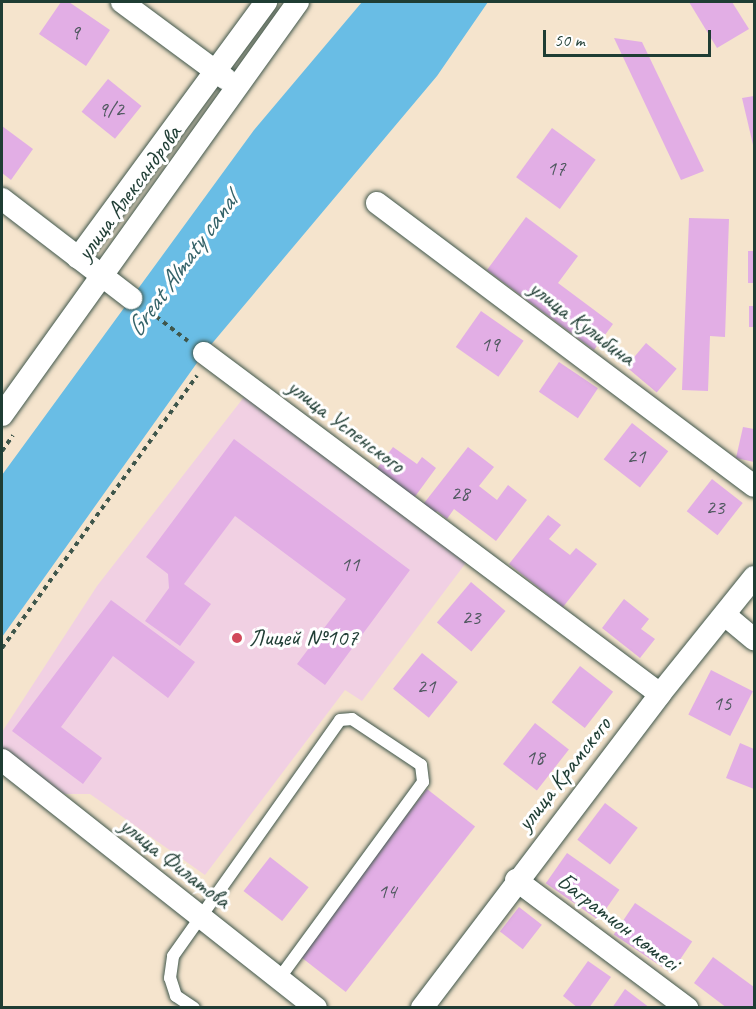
<!DOCTYPE html>
<meta charset="utf-8">
<style>
body{margin:0}
#map{position:relative;width:756px;height:1009px;overflow:hidden;background:#f5e4cd;font-family:Caveat,sans-serif}
div>[style]{position:absolute}
[style*='--x']{left:calc(var(--x)*1px);top:calc(var(--y)*1px);width:calc(var(--w)*1px);rotate:calc(var(--a)*1deg)}
.built>*{inset:0;background:#f1d0e3}
.water>*{inset:0;background:#69bde5}
.building>*{inset:0;background:#e2aee5;transform-origin:0 0}
.path>*{height:4px;margin-top:-2px;transform-origin:0;background:repeating-linear-gradient(90deg,#3f564b 0 4.5px,transparent 0 9px)}
.roads{filter:drop-shadow(0 0 2px #3f564b) drop-shadow(0 0 2px #3f564b)}
.service>*{height:12px;margin:-6px;padding:0 6px;transform-origin:6px;border-radius:6px;background:#fff}
.minor>*{height:22px;margin:-11px;padding:0 11px;transform-origin:11px;border-radius:11px;background:#fff}
.dots>*{width:16px;height:16px;translate:-50% -50%;box-sizing:border-box;border:3px solid #fff;border-radius:50%}
span{translate:-50% -50%;white-space:nowrap;text-align:center;line-height:1.15;-webkit-text-stroke:6px #fff;paint-order:stroke}
.number-label{font-size:21px;color:#505960}
.number-label span{-webkit-text-stroke-width:0}
.street-label{font-size:24px;color:#1f3d34}
.poi-label{font-size:24px;color:#1f3d34}
.left{translate:0 -50%;text-align:left}
.water-label{font-size:26px;color:#356369;font-style:italic}
.frame{position:absolute;inset:0;border:3px solid #1f3d34;pointer-events:none}
.scale{position:absolute;left:543px;top:30px;width:168px;height:27px;box-sizing:border-box;border:3px solid #1f3d34;border-top:0;padding-left:8px;font-size:18px;line-height:21px;white-space:nowrap;color:#1f3d34;-webkit-text-stroke:4px #fff;paint-order:stroke}
</style>
<div id="map">
<div class="built">
<div style="clip-path:polygon(244px 397px,468px 560px,362px 701px,345px 690px,205px 875px,90px 794px,64px 794px,2px 750px,2px 732px,97px 586px)"></div>
</div>
<div class="water">
<div style="clip-path:polygon(362px 2px,488px 2px,437px 76px,204px 353px,2px 637px,2px 475px,254px 130px)"></div>
</div>
<div class="building">
<div style="clip-path:polygon(61px 2px,69px 2px,110px 30px,86px 66px,39px 34px)"></div>
<div style="clip-path:polygon(689px 2px,732px 2px,749px 29px,717px 48px)"></div>
<div style="clip-path:polygon(614px 38px,642px 42px,704px 171px,681px 180px)"></div>
<div style="left:108px;top:79px;width:43px;height:42px;rotate:39deg"></div>
<div style="clip-path:polygon(754px 96px,754px 149px,742px 98px)"></div>
<div style="clip-path:polygon(2px 126px,33px 149px,11px 180px,2px 173px)"></div>
<div style="left:552px;top:128px;width:54px;height:61px;rotate:36deg"></div>
<div style="clip-path:polygon(526px 217px,578px 256px,558px 283px,613px 324px,594px 350px,487px 270px)"></div>
<div style="clip-path:polygon(689px 218px,729px 219px,725px 337px,710px 336px,708px 391px,682px 390px)"></div>
<div style="left:748px;top:251px;width:6px;height:32px"></div>
<div style="left:754px;top:306px;width:21px;height:5px;rotate:90deg"></div>
<div style="left:481px;top:311px;width:52px;height:44px;rotate:35deg"></div>
<div style="left:646px;top:343px;width:40px;height:31px;rotate:40deg"></div>
<div style="left:559px;top:362px;width:47px;height:36px;rotate:34deg"></div>
<div style="left:632px;top:423px;width:46px;height:46px;rotate:38deg"></div>
<div style="clip-path:polygon(743px 427px,754px 429px,754px 462px,736px 458px)"></div>
<div style="clip-path:polygon(234px 439px,410px 570px,325px 685px,297px 664px,346px 599px,235px 516px,184px 584px,211px 604px,180px 646px,145px 621px,169px 588px,168px 574px,146px 557px)"></div>
<div style="clip-path:polygon(393px 447px,417px 464px,422px 457px,436px 468px,411px 502px,373px 474px)"></div>
<div style="clip-path:polygon(468px 447px,494px 467px,479px 486px,497px 500px,508px 485px,527px 500px,496px 541px,454px 509px,447px 519px,437px 511px,433px 516px,421px 507px)"></div>
<div style="left:712px;top:479px;width:39px;height:41px;rotate:38deg"></div>
<div style="clip-path:polygon(548px 515px,561px 525px,549px 539px,570px 555px,576px 548px,597px 564px,563px 607px,509px 564px)"></div>
<div style="left:471px;top:582px;width:45px;height:53px;rotate:40deg"></div>
<div style="clip-path:polygon(624px 599px,649px 619px,641px 629px,655px 639px,640px 658px,602px 628px)"></div>
<div style="clip-path:polygon(111px 600px,195px 662px,168px 698px,113px 656px,61px 727px,102px 758px,83px 784px,12px 731px)"></div>
<div style="left:422px;top:653px;width:46px;height:46px;rotate:39deg"></div>
<div style="left:580px;top:666px;width:42px;height:46px;rotate:38deg"></div>
<div style="left:711px;top:670px;width:47px;height:50px;rotate:27deg"></div>
<div style="left:535px;top:723px;width:43px;height:52px;rotate:38deg"></div>
<div style="clip-path:polygon(740px 743px,754px 749px,754px 789px,726px 778px)"></div>
<div style="left:427px;top:789px;width:61px;height:210px;rotate:38deg"></div>
<div style="left:605px;top:803px;width:41px;height:46px;rotate:37deg"></div>
<div style="left:567px;top:853px;width:64px;height:37px;rotate:35deg"></div>
<div style="left:270px;top:857px;width:49px;height:43px;rotate:38deg"></div>
<div style="left:635px;top:903px;width:69px;height:38px;rotate:34deg"></div>
<div style="left:519px;top:907px;width:29px;height:31px;rotate:38deg"></div>
<div style="clip-path:polygon(713px 957px,754px 987px,754px 1008px,727px 1008px,694px 983px)"></div>
<div style="clip-path:polygon(588px 961px,611px 977px,589px 1008px,578px 1008px,563px 996px)"></div>
<div style="clip-path:polygon(625px 989px,650px 1008px,612px 1008px)"></div>
</div>
<div class="path">
<div style="--x:149;--y:311;--w:49;--a:37.6"></div>
<div style="--x:2;--y:451;--w:19;--a:-55"></div>
<div style="--x:2;--y:648;--w:335;--a:-54.4"></div>
</div>
<div class="roads">
<div class="service">
<div style="--x:194;--y:1008;--w:22;--a:-146"></div>
<div style="--x:176;--y:996;--w:19;--a:-108"></div>
<div style="--x:170;--y:978;--w:22;--a:-82"></div>
<div style="--x:173;--y:956;--w:289;--a:-54.7"></div>
<div style="--x:340;--y:720;--w:12;--a:-5"></div>
<div style="--x:352;--y:719;--w:83;--a:33.7"></div>
<div style="--x:421;--y:765;--w:17;--a:83"></div>
<div style="--x:423;--y:782;--w:244;--a:126.2"></div>
</div>
<div class="minor">
<div style="--x:122;--y:2;--w:129;--a:36.5"></div>
<div style="--x:2;--y:199;--w:163;--a:37.5"></div>
<div style="--x:377;--y:203;--w:471;--a:36.9"></div>
<div style="--x:78;--y:258;--w:318;--a:-53.7"></div>
<div style="--x:204;--y:353;--w:569;--a:36.79"></div>
<div style="--x:2;--y:415;--w:508;--a:-54.37"></div>
<div style="--x:725;--y:615;--w:38;--a:40"></div>
<div style="--x:2;--y:760;--w:400;--a:38.3"></div>
<div style="--x:516;--y:880;--w:214;--a:36.8"></div>
<div style="--x:422;--y:1008;--w:394;--a:-52.8"></div>
<div style="--x:660;--y:694;--w:150;--a:-51.2"></div>
</div>
</div>
<div class="dots">
<div style="left:237px;top:638px;background:#d1495b"></div>
</div>
<div class="number-label">
<span style="left:75px;top:32px">9</span>
<span style="left:111px;top:109px">9/2</span>
<span style="left:556px;top:168px">17</span>
<span style="left:490px;top:344px">19</span>
<span style="left:636px;top:456px">21</span>
<span style="left:460px;top:493px">28</span>
<span style="left:715px;top:507px">23</span>
<span style="left:350px;top:564px">11</span>
<span style="left:471px;top:617px">23</span>
<span style="left:426px;top:686px">21</span>
<span style="left:722px;top:703px">15</span>
<span style="left:535px;top:757px">18</span>
<span style="left:387px;top:891px">14</span>
</div>
<div class="street-label">
<span style="left:129px;top:193px;rotate:-54deg">улица Александрова</span>
<span style="left:582px;top:323px;rotate:37deg">улица Кулибина</span>
<span style="left:346px;top:426px;rotate:37deg">улица Успенского</span>
<span style="left:564px;top:774px;rotate:-52deg">улица Крамского</span>
<span style="left:175px;top:863px;rotate:38deg">улица Филатова</span>
<span style="left:618px;top:922px;rotate:37deg">Багратион көшесі</span>
</div>
<div class="poi-label">
<span class="left" style="left:249px;top:638px">Лицей №107</span>
</div>
<div class="water-label">
<span style="left:182px;top:265px;rotate:-54deg">Great Almaty canal</span>
</div>
<div class="frame"></div>
<div class="scale">50 m</div>
</div>
